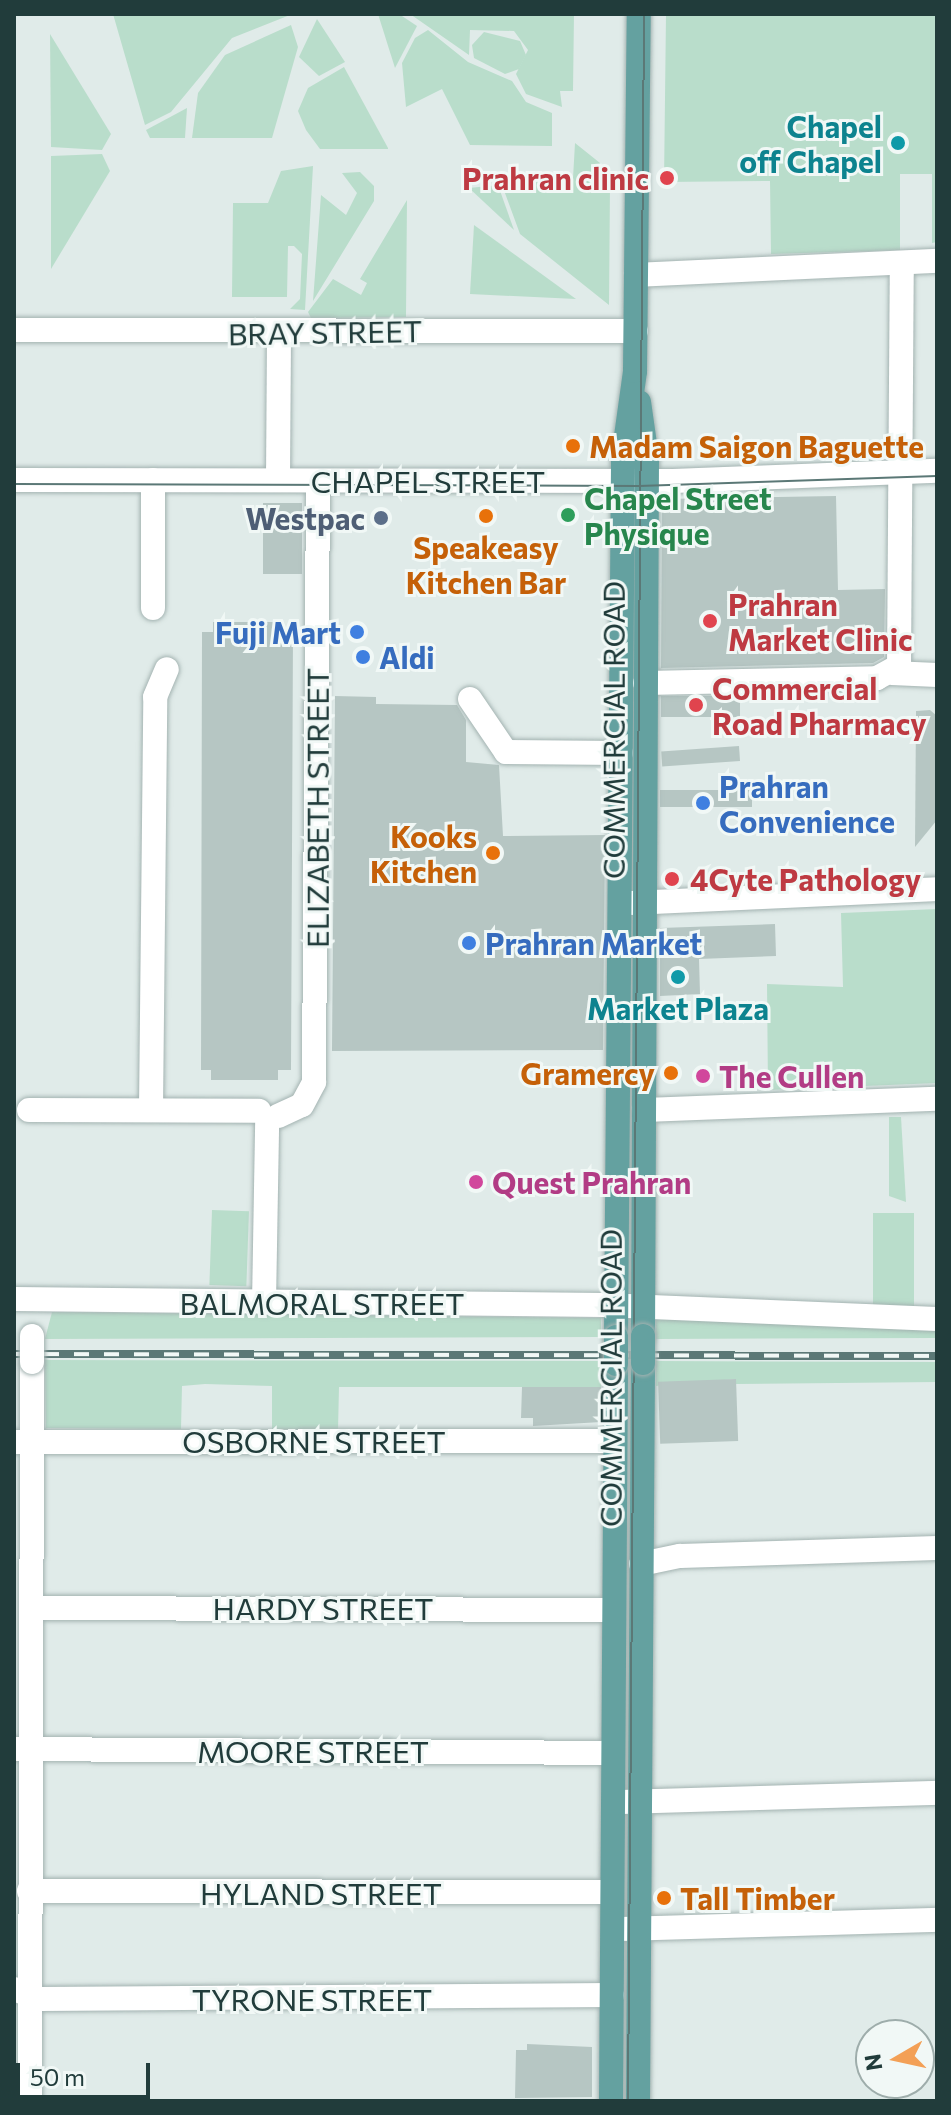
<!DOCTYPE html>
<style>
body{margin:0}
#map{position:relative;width:951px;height:2115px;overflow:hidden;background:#e0ebe9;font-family:Commissioner,sans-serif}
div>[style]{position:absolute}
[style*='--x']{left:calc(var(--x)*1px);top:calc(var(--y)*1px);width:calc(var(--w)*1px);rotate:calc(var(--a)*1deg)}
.green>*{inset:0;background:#b9ddcb;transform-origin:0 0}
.building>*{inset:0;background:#b6c6c3;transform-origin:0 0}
.roads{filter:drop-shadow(0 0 2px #a3b3b1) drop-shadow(0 0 2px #a3b3b1)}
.minor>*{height:24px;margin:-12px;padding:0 12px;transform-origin:12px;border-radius:12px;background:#fff}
.major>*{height:24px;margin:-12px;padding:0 12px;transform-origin:12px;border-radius:12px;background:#64a1a0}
.tram>*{height:2px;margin:-1px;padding:0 1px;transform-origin:1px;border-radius:1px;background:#5b7876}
.rail>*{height:8px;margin-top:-4px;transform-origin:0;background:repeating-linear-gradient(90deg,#f1f8f6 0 15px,#5b7876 0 30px);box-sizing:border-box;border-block:2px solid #5b7876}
.bridges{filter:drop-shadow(0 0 2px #a3b3b1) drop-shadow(0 0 2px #a3b3b1)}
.minor-bridge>*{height:24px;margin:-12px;padding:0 12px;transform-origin:12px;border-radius:12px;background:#fff}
.major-bridge>*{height:24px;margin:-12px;padding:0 12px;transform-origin:12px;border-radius:12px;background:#64a1a0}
.dots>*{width:22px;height:22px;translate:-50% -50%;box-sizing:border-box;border:4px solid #f1f8f6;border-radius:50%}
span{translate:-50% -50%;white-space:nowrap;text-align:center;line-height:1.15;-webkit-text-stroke:6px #f1f8f6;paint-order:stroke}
.culture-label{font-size:30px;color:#0d838f;font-weight:700}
.right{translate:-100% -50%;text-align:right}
.health-label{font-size:30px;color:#be3a42;font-weight:700}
.left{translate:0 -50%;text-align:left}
.street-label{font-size:30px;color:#213c3b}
.food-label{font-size:30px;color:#c56008;font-weight:700}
.leisure-label{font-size:30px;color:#27864d;font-weight:700}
.service-label{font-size:30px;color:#4e5e75;font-weight:700}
.shop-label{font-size:30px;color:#366cbe;font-weight:700}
.hotel-label{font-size:30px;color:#b23c85;font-weight:700}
.frame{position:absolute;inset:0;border:16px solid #213c3b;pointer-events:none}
.north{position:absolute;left:855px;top:2019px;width:80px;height:80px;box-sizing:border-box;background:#f1f8f6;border:2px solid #9eadab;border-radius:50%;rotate:261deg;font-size:22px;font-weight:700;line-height:32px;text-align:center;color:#213c3b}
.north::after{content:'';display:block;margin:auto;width:28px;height:36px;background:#f3a056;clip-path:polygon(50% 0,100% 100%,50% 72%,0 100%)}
.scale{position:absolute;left:16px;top:2063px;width:134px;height:36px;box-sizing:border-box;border:4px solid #213c3b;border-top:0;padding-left:10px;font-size:24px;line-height:28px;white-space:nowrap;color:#213c3b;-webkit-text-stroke:6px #f1f8f6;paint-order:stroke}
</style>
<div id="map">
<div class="green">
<div style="clip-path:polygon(113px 14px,289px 14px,290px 15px,232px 38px,171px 112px,145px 125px)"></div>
<div style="clip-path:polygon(378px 14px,399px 14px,417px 26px,395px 68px)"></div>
<div style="clip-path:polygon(410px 14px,574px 14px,573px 91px,560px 91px,562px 107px,526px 94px,516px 74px,528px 50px,514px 31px,470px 30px,469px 55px)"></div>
<div style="clip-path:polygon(666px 14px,937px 14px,937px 242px,932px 243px,932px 174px,900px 174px,900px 250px,771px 254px,770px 181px,664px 182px)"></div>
<div style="clip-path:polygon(317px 19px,345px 62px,319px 76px,299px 57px)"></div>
<div style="clip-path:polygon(291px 25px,298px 47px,272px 138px,192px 138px,198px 93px,225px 55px)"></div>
<div style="clip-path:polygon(428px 30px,468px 62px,512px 81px,526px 102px,552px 113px,552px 146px,470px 145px,442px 89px,406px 107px,402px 63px,415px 38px)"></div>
<div style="clip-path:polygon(484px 32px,520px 41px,526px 55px,519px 69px,505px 74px,474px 58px,472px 45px)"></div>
<div style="clip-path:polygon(50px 34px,111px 134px,102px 150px,51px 147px)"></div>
<div style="clip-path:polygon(344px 67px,388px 148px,388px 149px,320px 149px,306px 130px,298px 111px,308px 88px)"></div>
<div style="clip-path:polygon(187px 108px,185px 138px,150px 138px,146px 130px)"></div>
<div style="clip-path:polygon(575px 143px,600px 163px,610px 185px,609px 305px,520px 234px,502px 185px,573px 178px)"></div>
<div style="clip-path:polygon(102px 154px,110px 171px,51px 269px,51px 156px)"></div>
<div style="clip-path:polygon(313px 166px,305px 310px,290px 309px,300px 299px,302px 254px,294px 246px,288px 246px,287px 297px,232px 297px,233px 203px,268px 203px,281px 171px)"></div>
<div style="clip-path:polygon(360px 172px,374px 186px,374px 201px,313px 301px,321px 195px,346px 215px,357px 193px,342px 173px)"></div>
<div style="clip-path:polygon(498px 185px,514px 230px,469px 188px)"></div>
<div style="clip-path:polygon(407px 200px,406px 317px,311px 318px,308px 312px,333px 279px,361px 295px,367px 283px,360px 279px)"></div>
<div style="clip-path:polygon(474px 225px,576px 299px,470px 294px)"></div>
<div style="clip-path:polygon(937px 909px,937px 1083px,768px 1090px,767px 984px,843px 987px,841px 913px)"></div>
<div style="clip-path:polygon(889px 1117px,901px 1117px,906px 1202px,889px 1196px)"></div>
<div style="left:212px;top:1210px;width:37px;height:75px;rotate:2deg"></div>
<div style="left:914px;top:1213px;width:95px;height:41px;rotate:90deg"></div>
<div style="clip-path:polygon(52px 1312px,601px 1318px,601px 1337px,45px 1339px)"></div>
<div style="clip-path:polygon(656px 1319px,937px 1326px,937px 1338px,656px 1339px)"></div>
<div style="clip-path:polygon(45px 1360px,601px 1361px,601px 1387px,339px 1387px,338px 1430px,272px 1429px,272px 1386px,205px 1384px,182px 1386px,181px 1429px,46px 1428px)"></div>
<div style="clip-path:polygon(656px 1361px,937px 1362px,937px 1382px,736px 1384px,736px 1379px,656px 1386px)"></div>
</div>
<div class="building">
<div style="clip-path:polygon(836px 496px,838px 590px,885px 589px,884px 657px,873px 663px,661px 668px,662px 499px)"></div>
<div style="left:263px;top:503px;width:39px;height:71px"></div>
<div style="clip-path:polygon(213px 622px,282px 622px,282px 632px,293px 632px,291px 1070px,278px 1070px,278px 1080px,211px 1080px,211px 1070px,201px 1070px,202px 632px,213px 632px)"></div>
<div style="clip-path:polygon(335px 696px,376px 697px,376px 704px,457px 705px,466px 720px,466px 762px,499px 765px,503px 836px,605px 835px,603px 1050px,332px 1051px)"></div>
<div style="left:740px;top:696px;width:21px;height:79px;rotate:90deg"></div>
<div style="clip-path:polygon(930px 710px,937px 716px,937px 820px,915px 847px,916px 711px)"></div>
<div style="left:739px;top:746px;width:15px;height:78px;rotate:86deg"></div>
<div style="left:752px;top:790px;width:17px;height:92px;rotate:90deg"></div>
<div style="clip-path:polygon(775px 924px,776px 956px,699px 959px,700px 994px,660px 996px,660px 928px)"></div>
<div style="left:736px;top:1379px;width:62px;height:78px;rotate:88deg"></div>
<div style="clip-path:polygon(522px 1387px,601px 1387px,601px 1422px,533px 1426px,533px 1418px,521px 1418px)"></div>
<div style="clip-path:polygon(527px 2044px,592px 2047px,592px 2097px,515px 2098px,516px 2050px,527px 2050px)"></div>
</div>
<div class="roads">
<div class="minor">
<div style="--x:636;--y:275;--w:301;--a:-2.7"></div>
<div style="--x:14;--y:330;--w:622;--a:0.09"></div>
<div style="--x:14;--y:480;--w:659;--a:0.09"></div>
<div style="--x:673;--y:481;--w:264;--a:-2.2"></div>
<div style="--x:278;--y:480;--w:149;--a:-89.6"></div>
<div style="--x:153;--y:608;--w:128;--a:-90"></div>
<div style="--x:892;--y:673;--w:45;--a:2.5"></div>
<div style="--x:645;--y:683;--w:232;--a:-1.2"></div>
<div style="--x:877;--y:678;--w:25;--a:-29"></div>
<div style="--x:899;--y:666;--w:401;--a:-89.6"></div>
<div style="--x:470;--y:699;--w:64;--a:55.8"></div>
<div style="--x:506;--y:752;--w:115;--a:0.5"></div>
<div style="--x:632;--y:903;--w:305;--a:-2.6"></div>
<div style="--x:151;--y:1109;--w:412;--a:-89.4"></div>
<div style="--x:155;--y:697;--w:30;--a:-67"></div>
<div style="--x:29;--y:1110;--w:230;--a:0.2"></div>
<div style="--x:644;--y:1110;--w:293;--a:-2.2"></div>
<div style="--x:278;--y:1116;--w:26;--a:-25"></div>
<div style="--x:302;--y:1105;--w:26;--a:-62"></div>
<div style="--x:314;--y:1082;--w:601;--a:-89.62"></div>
<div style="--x:14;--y:1299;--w:590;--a:0.58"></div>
<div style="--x:604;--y:1305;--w:333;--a:2.4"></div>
<div style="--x:264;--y:1303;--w:180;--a:-89"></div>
<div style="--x:14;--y:1442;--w:601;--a:-0.1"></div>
<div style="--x:641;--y:1564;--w:40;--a:-12"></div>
<div style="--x:680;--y:1556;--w:257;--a:-1.8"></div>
<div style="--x:31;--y:1608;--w:583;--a:0.2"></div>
<div style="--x:14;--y:1749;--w:598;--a:0.38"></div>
<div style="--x:625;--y:1802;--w:312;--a:-1.7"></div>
<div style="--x:29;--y:1891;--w:583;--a:0.1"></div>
<div style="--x:625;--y:1929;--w:312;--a:-1.7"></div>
<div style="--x:14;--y:1989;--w:28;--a:21"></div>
<div style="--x:40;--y:1999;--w:572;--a:-0.4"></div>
<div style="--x:30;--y:2101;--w:739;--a:-89.84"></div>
</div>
<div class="major">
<div style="--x:639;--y:402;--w:57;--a:81.9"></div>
<div style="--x:647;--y:458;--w:878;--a:90.26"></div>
<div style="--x:616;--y:1337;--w:879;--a:-89.54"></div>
<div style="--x:623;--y:458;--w:88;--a:-82.1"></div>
<div style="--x:635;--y:371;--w:357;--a:-89.4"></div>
<div style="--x:611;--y:2101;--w:737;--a:-89.61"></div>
<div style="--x:638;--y:2101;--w:738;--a:-89.61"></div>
</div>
</div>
<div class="tram">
<div style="--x:14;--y:484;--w:625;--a:0.18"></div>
<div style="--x:639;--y:486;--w:298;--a:-1.9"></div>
<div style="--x:628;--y:2101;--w:2087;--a:-89.56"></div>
</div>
<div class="rail">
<div style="--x:14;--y:1354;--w:923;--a:0.12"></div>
</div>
<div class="bridges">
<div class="minor-bridge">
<div style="--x:32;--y:1336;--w:26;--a:90"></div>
</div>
<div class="major-bridge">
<div style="--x:643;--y:1336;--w:27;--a:90"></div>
<div style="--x:616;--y:1364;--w:27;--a:-90"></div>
</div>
</div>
<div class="dots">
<div style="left:898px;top:143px;background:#0f9aa8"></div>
<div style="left:667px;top:178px;background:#e0444e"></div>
<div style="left:573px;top:446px;background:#e8710a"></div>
<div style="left:568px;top:515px;background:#2e9e5b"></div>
<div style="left:486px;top:516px;background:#e8710a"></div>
<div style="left:381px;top:518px;background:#5c6f8a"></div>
<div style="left:710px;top:621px;background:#e0444e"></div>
<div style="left:357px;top:632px;background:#3f7fe0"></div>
<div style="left:363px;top:657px;background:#3f7fe0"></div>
<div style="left:696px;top:705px;background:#e0444e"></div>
<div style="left:703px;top:803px;background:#3f7fe0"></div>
<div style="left:493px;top:853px;background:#e8710a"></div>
<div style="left:672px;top:879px;background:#e0444e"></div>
<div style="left:469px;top:943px;background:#3f7fe0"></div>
<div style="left:678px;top:977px;background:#0f9aa8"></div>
<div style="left:671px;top:1073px;background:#e8710a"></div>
<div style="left:703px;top:1076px;background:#d1479c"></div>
<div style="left:476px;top:1182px;background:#d1479c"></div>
<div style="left:664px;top:1898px;background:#e8710a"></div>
</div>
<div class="culture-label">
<span class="right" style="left:882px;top:143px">Chapel<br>off Chapel</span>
<span style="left:678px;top:1008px">Market Plaza</span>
</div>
<div class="health-label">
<span class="right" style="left:649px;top:178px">Prahran clinic</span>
<span class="left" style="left:728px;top:621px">Prahran<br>Market Clinic</span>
<span class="left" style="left:712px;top:705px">Commercial<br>Road Pharmacy</span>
<span class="left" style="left:690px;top:879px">4Cyte Pathology</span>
</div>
<div class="street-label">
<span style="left:325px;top:332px;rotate:-1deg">BRAY STREET</span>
<span style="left:428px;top:481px">CHAPEL STREET</span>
<span style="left:613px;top:730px;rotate:-90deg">COMMERCIAL ROAD</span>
<span style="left:317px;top:808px;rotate:-90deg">ELIZABETH STREET</span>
<span style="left:322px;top:1303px">BALMORAL STREET</span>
<span style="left:610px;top:1378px;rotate:-90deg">COMMERCIAL ROAD</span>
<span style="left:314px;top:1441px">OSBORNE STREET</span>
<span style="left:323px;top:1608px">HARDY STREET</span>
<span style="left:313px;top:1751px">MOORE STREET</span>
<span style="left:321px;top:1893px">HYLAND STREET</span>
<span style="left:312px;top:1999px">TYRONE STREET</span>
</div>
<div class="food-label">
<span class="left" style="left:589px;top:446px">Madam Saigon Baguette</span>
<span style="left:486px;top:564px">Speakeasy<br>Kitchen Bar</span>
<span class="right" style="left:477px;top:853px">Kooks<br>Kitchen</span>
<span class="right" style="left:655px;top:1073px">Gramercy</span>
<span class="left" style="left:680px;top:1898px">Tall Timber</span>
</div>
<div class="leisure-label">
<span class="left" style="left:584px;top:515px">Chapel Street<br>Physique</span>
</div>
<div class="service-label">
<span class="right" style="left:365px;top:518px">Westpac</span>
</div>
<div class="shop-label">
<span class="right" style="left:341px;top:632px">Fuji Mart</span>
<span class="left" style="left:379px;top:657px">Aldi</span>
<span class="left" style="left:719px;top:803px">Prahran<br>Convenience</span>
<span class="left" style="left:485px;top:943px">Prahran Market</span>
</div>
<div class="hotel-label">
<span class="left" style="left:719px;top:1076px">The Cullen</span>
<span class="left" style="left:492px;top:1182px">Quest Prahran</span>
</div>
<div class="frame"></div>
<div class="north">N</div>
<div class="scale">50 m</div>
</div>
